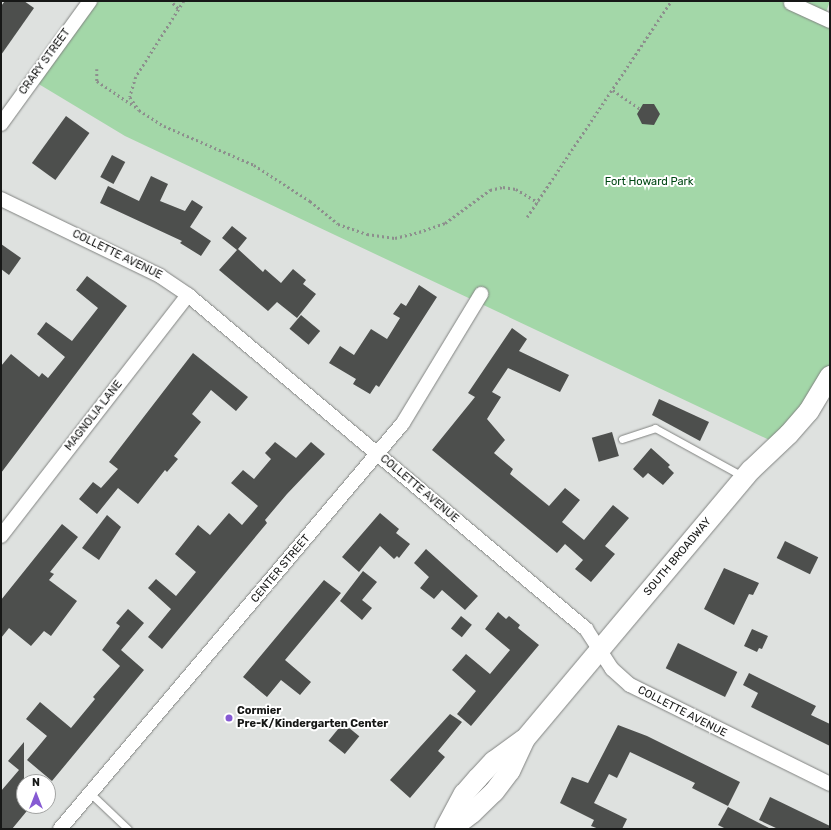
<!DOCTYPE html>
<style>
body{margin:0}
#map{position:relative;width:831px;height:830px;overflow:hidden;background:#dee1df;font-family:Rubik,sans-serif}
div>[style]{position:absolute}
[style*='--x']{left:calc(var(--x)*1px);top:calc(var(--y)*1px);width:calc(var(--w)*1px);rotate:calc(var(--a)*1deg)}
.green>*{inset:0;background:#a3d7a8}
.building>*{inset:0;background:#4d4f4d;transform-origin:0 0}
.path>*{height:2.5px;margin-top:-1.25px;transform-origin:0;background:repeating-linear-gradient(90deg,#8d8f8d 0 2px,transparent 0 5px)}
.roads{filter:drop-shadow(0 0 1px #818381) drop-shadow(0 0 1px #818381)}
.lane>*{height:7px;margin:-3.5px;padding:0 3.5px;transform-origin:3.5px;border-radius:3.5px;background:#fff}
.street>*{height:14px;margin:-7px;padding:0 7px;transform-origin:7px;border-radius:7px;background:#fff}
.secondary>*{height:20px;margin:-10px;padding:0 10px;transform-origin:10px;border-radius:10px;background:#fff}
.dots>*{width:11px;height:11px;translate:-50% -50%;box-sizing:border-box;border:2px solid #fff;border-radius:50%}
span{translate:-50% -50%;white-space:nowrap;text-align:center;line-height:1.15;-webkit-text-stroke:4px #fff;paint-order:stroke}
.street-label{font-size:11px;color:#171817}
.park-label{font-size:11px;color:#004814}
.poi-label{font-size:11px;color:#171817;font-weight:700}
.left{translate:0 -50%;text-align:left}
.frame{position:absolute;inset:0;border:2px solid #171817;pointer-events:none}
.north{position:absolute;left:16px;top:774px;width:40px;height:40px;box-sizing:border-box;background:#fff;border:1px solid #a2a3a2;border-radius:50%;rotate:0deg;font-size:11px;font-weight:700;line-height:16px;text-align:center;color:#171817}
.north::after{content:'';display:block;margin:auto;width:14px;height:18px;background:#865ad3;clip-path:polygon(50% 0,100% 100%,50% 72%,0 100%)}
</style>
<div id="map">
<div class="green">
<div style="clip-path:polygon(90px 1px,830px 1px,824px 18px,830px 21px,830px 376px,778px 444px,125px 136px,32px 80px)"></div>
</div>
<div class="building">
<div style="clip-path:polygon(5px 1px,24px 1px,34px 8px,1px 55px,1px 6px)"></div>
<div style="clip-path:polygon(643px 104px,654px 104px,660px 114px,654px 125px,642px 124px,637px 114px)"></div>
<div style="left:66px;top:116px;width:29px;height:58px;rotate:36deg"></div>
<div style="left:112px;top:155px;width:15px;height:25px;rotate:28deg"></div>
<div style="clip-path:polygon(151px 176px,168px 184px,160px 201px,185px 211px,192px 200px,203px 207px,190px 227px,211px 241px,201px 256px,180px 243px,182px 241px,100px 203px,108px 186px,139px 201px)"></div>
<div style="clip-path:polygon(232px 226px,247px 238px,238px 249px,263px 272px,265px 269px,281px 283px,293px 269px,306px 280px,303px 284px,316px 294px,297px 318px,277px 302px,268px 311px,219px 270px,237px 250px,222px 238px)"></div>
<div style="clip-path:polygon(1px 244px,21px 258px,9px 275px,1px 269px)"></div>
<div style="clip-path:polygon(87px 276px,127px 306px,1px 473px,1px 366px,11px 354px,39px 377px,42px 373px,48px 378px,65px 357px,37px 334px,46px 322px,72px 341px,98px 308px,76px 290px)"></div>
<div style="clip-path:polygon(419px 285px,437px 297px,379px 387px,376px 385px,370px 394px,353px 384px,356px 379px,329px 363px,340px 346px,354px 355px,371px 329px,387px 339px,400px 318px,393px 314px,401px 303px,406px 306px)"></div>
<div style="left:301px;top:315px;width:25px;height:18px;rotate:40deg"></div>
<div style="clip-path:polygon(512px 328px,527px 339px,519px 351px,569px 375px,560px 392px,508px 368px,492px 392px,501px 397px,487px 419px,505px 440px,494px 453px,513px 469px,510px 474px,549px 506px,565px 488px,580px 500px,562px 522px,584px 540px,613px 505px,629px 518px,605px 546px,615px 554px,591px 582px,575px 569px,583px 560px,565px 544px,557px 553px,432px 450px,475px 397px,468px 393px)"></div>
<div style="clip-path:polygon(193px 353px,248px 397px,236px 411px,211px 390px,192px 414px,201px 422px,174px 456px,178px 459px,167px 472px,165px 470px,138px 504px,118px 488px,97px 514px,79px 499px,93px 482px,101px 488px,118px 469px,109px 462px)"></div>
<div style="clip-path:polygon(659px 399px,709px 422px,700px 441px,652px 415px)"></div>
<div style="left:612px;top:432px;width:25px;height:21px;rotate:74deg"></div>
<div style="clip-path:polygon(275px 442px,296px 458px,311px 442px,325px 454px,287px 494px,265px 520px,267px 523px,162px 649px,148px 637px,171px 609px,148px 588px,156px 579px,176px 596px,196px 572px,175px 554px,198px 525px,210px 535px,229px 513px,242px 525px,258px 506px,231px 483px,243px 470px,254px 479px,271px 459px,265px 453px)"></div>
<div style="clip-path:polygon(651px 448px,670px 465px,668px 467px,674px 473px,663px 485px,648px 473px,643px 478px,633px 469px)"></div>
<div style="clip-path:polygon(380px 513px,399px 529px,396px 533px,410px 544px,399px 558px,397px 556px,394px 559px,380px 546px,359px 572px,342px 557px)"></div>
<div style="clip-path:polygon(107px 515px,121px 527px,99px 560px,82px 548px)"></div>
<div style="clip-path:polygon(62px 524px,78px 537px,50px 572px,54px 574px,49px 580px,77px 601px,51px 636px,44px 631px,31px 646px,9px 628px,1px 638px,1px 600px)"></div>
<div style="left:785px;top:541px;width:37px;height:19px;rotate:26deg"></div>
<div style="clip-path:polygon(426px 549px,478px 596px,465px 610px,442px 590px,434px 599px,420px 588px,429px 577px,414px 563px)"></div>
<div style="clip-path:polygon(724px 568px,759px 583px,753px 595px,749px 594px,734px 625px,704px 609px)"></div>
<div style="clip-path:polygon(363px 571px,377px 582px,362px 600px,372px 608px,362px 620px,340px 601px)"></div>
<div style="clip-path:polygon(324px 580px,341px 593px,285px 660px,311px 682px,300px 695px,281px 680px,267px 697px,243px 677px)"></div>
<div style="clip-path:polygon(128px 609px,144px 623px,121px 650px,144px 670px,52px 781px,27px 760px,47px 736px,26px 719px,40px 702px,71px 728px,95px 699px,93px 697px,120px 666px,102px 650px,120px 626px,116px 623px)"></div>
<div style="clip-path:polygon(498px 612px,506px 619px,509px 616px,520px 625px,518px 628px,539px 645px,471px 726px,457px 714px,476px 691px,452px 670px,466px 654px,490px 674px,510px 650px,485px 629px)"></div>
<div style="left:461px;top:616px;width:14px;height:16px;rotate:39deg"></div>
<div style="clip-path:polygon(752px 629px,768px 636px,762px 649px,759px 648px,757px 652px,744px 646px)"></div>
<div style="left:678px;top:643px;width:66px;height:28px;rotate:26deg"></div>
<div style="clip-path:polygon(749px 673px,816px 706px,811px 715px,830px 724px,830px 746px,751px 707px,758px 693px,743px 685px)"></div>
<div style="clip-path:polygon(450px 714px,462px 722px,438px 751px,445px 757px,410px 798px,390px 780px)"></div>
<div style="left:343px;top:723px;width:21px;height:23px;rotate:39deg"></div>
<div style="clip-path:polygon(618px 725px,647px 736px,740px 782px,728px 806px,692px 788px,695px 783px,630px 752px,617px 778px,609px 774px,594px 803px,627px 819px,622px 829px,599px 829px,591px 826px,594px 820px,560px 803px,572px 777px,588px 783px)"></div>
<div style="clip-path:polygon(24px 742px,24px 806px,31px 806px,12px 829px,1px 829px,1px 791px,19px 770px,8px 761px)"></div>
<div style="clip-path:polygon(770px 797px,830px 826px,830px 829px,778px 829px,759px 820px)"></div>
<div style="clip-path:polygon(728px 807px,771px 829px,726px 829px,718px 825px)"></div>
</div>
<div class="path">
<div style="--x:184;--y:1;--w:90;--a:122.3"></div>
<div style="--x:136;--y:77;--w:21;--a:107"></div>
<div style="--x:130;--y:97;--w:16;--a:55"></div>
<div style="--x:139;--y:110;--w:30;--a:33"></div>
<div style="--x:164;--y:126;--w:98;--a:23.4"></div>
<div style="--x:254;--y:165;--w:67;--a:32.7"></div>
<div style="--x:310;--y:201;--w:36;--a:39"></div>
<div style="--x:338;--y:224;--w:31;--a:19"></div>
<div style="--x:367;--y:234;--w:28;--a:8"></div>
<div style="--x:395;--y:238;--w:25;--a:-14"></div>
<div style="--x:419;--y:232;--w:28;--a:-19"></div>
<div style="--x:445;--y:223;--w:56;--a:-36.3"></div>
<div style="--x:490;--y:190;--w:13;--a:-13"></div>
<div style="--x:503;--y:187;--w:13;--a:9"></div>
<div style="--x:516;--y:189;--w:26;--a:31"></div>
<div style="--x:173;--y:3;--w:8;--a:45"></div>
<div style="--x:97;--y:69;--w:12;--a:90"></div>
<div style="--x:97;--y:81;--w:48;--a:34"></div>
<div style="--x:613;--y:90;--w:33;--a:35"></div>
<div style="--x:527;--y:217;--w:260;--a:-56.3"></div>
</div>
<div class="roads">
<div class="lane">
<div style="--x:622;--y:439;--w:35;--a:-18"></div>
<div style="--x:655;--y:428;--w:102;--a:28.8"></div>
<div style="--x:90;--y:793;--w:52;--a:43.5"></div>
</div>
<div class="street">
<div style="--x:791;--y:3;--w:43;--a:24.8"></div>
<div style="--x:1;--y:124;--w:152;--a:-54.1"></div>
<div style="--x:1;--y:199;--w:177;--a:25.8"></div>
<div style="--x:160;--y:276;--w:34;--a:34"></div>
<div style="--x:188;--y:295;--w:520;--a:40"></div>
<div style="--x:586;--y:629;--w:48;--a:57"></div>
<div style="--x:612;--y:669;--w:24;--a:42"></div>
<div style="--x:630;--y:685;--w:223;--a:26.3"></div>
<div style="--x:1;--y:536;--w:305;--a:-52.2"></div>
<div style="--x:60;--y:829;--w:531;--a:-49.81"></div>
<div style="--x:403;--y:423;--w:151;--a:-58.8"></div>
</div>
<div class="secondary">
<div style="--x:445;--y:829;--w:40;--a:-62"></div>
<div style="--x:464;--y:794;--w:21;--a:-49"></div>
<div style="--x:478;--y:778;--w:23;--a:-47"></div>
<div style="--x:494;--y:761;--w:36;--a:-36"></div>
<div style="--x:451;--y:829;--w:26;--a:-37"></div>
<div style="--x:472;--y:813;--w:30;--a:-44"></div>
<div style="--x:494;--y:792;--w:26;--a:-53"></div>
<div style="--x:510;--y:771;--w:35;--a:-65"></div>
<div style="--x:525;--y:739;--w:351;--a:-50"></div>
<div style="--x:751;--y:470;--w:52;--a:-43.5"></div>
<div style="--x:789;--y:434;--w:30;--a:-49"></div>
<div style="--x:809;--y:411;--w:41;--a:-59"></div>
</div>
</div>
<div class="dots">
<div style="left:229px;top:718px;background:#865ad3"></div>
</div>
<div class="street-label">
<span style="left:45px;top:62px;rotate:-54deg">CRARY STREET</span>
<span style="left:117px;top:255px;rotate:26deg">COLLETTE AVENUE</span>
<span style="left:94px;top:416px;rotate:-52deg">MAGNOLIA LANE</span>
<span style="left:419px;top:489px;rotate:40deg">COLLETTE AVENUE</span>
<span style="left:678px;top:557px;rotate:-50deg">SOUTH BROADWAY</span>
<span style="left:281px;top:569px;rotate:-50deg">CENTER STREET</span>
<span style="left:682px;top:712px;rotate:27deg">COLLETTE AVENUE</span>
</div>
<div class="park-label">
<span style="left:649px;top:182px">Fort Howard Park</span>
</div>
<div class="poi-label">
<span class="left" style="left:237px;top:718px">Cormier<br>Pre-K/Kindergarten Center</span>
</div>
<div class="frame"></div>
<div class="north">N</div>
</div>
